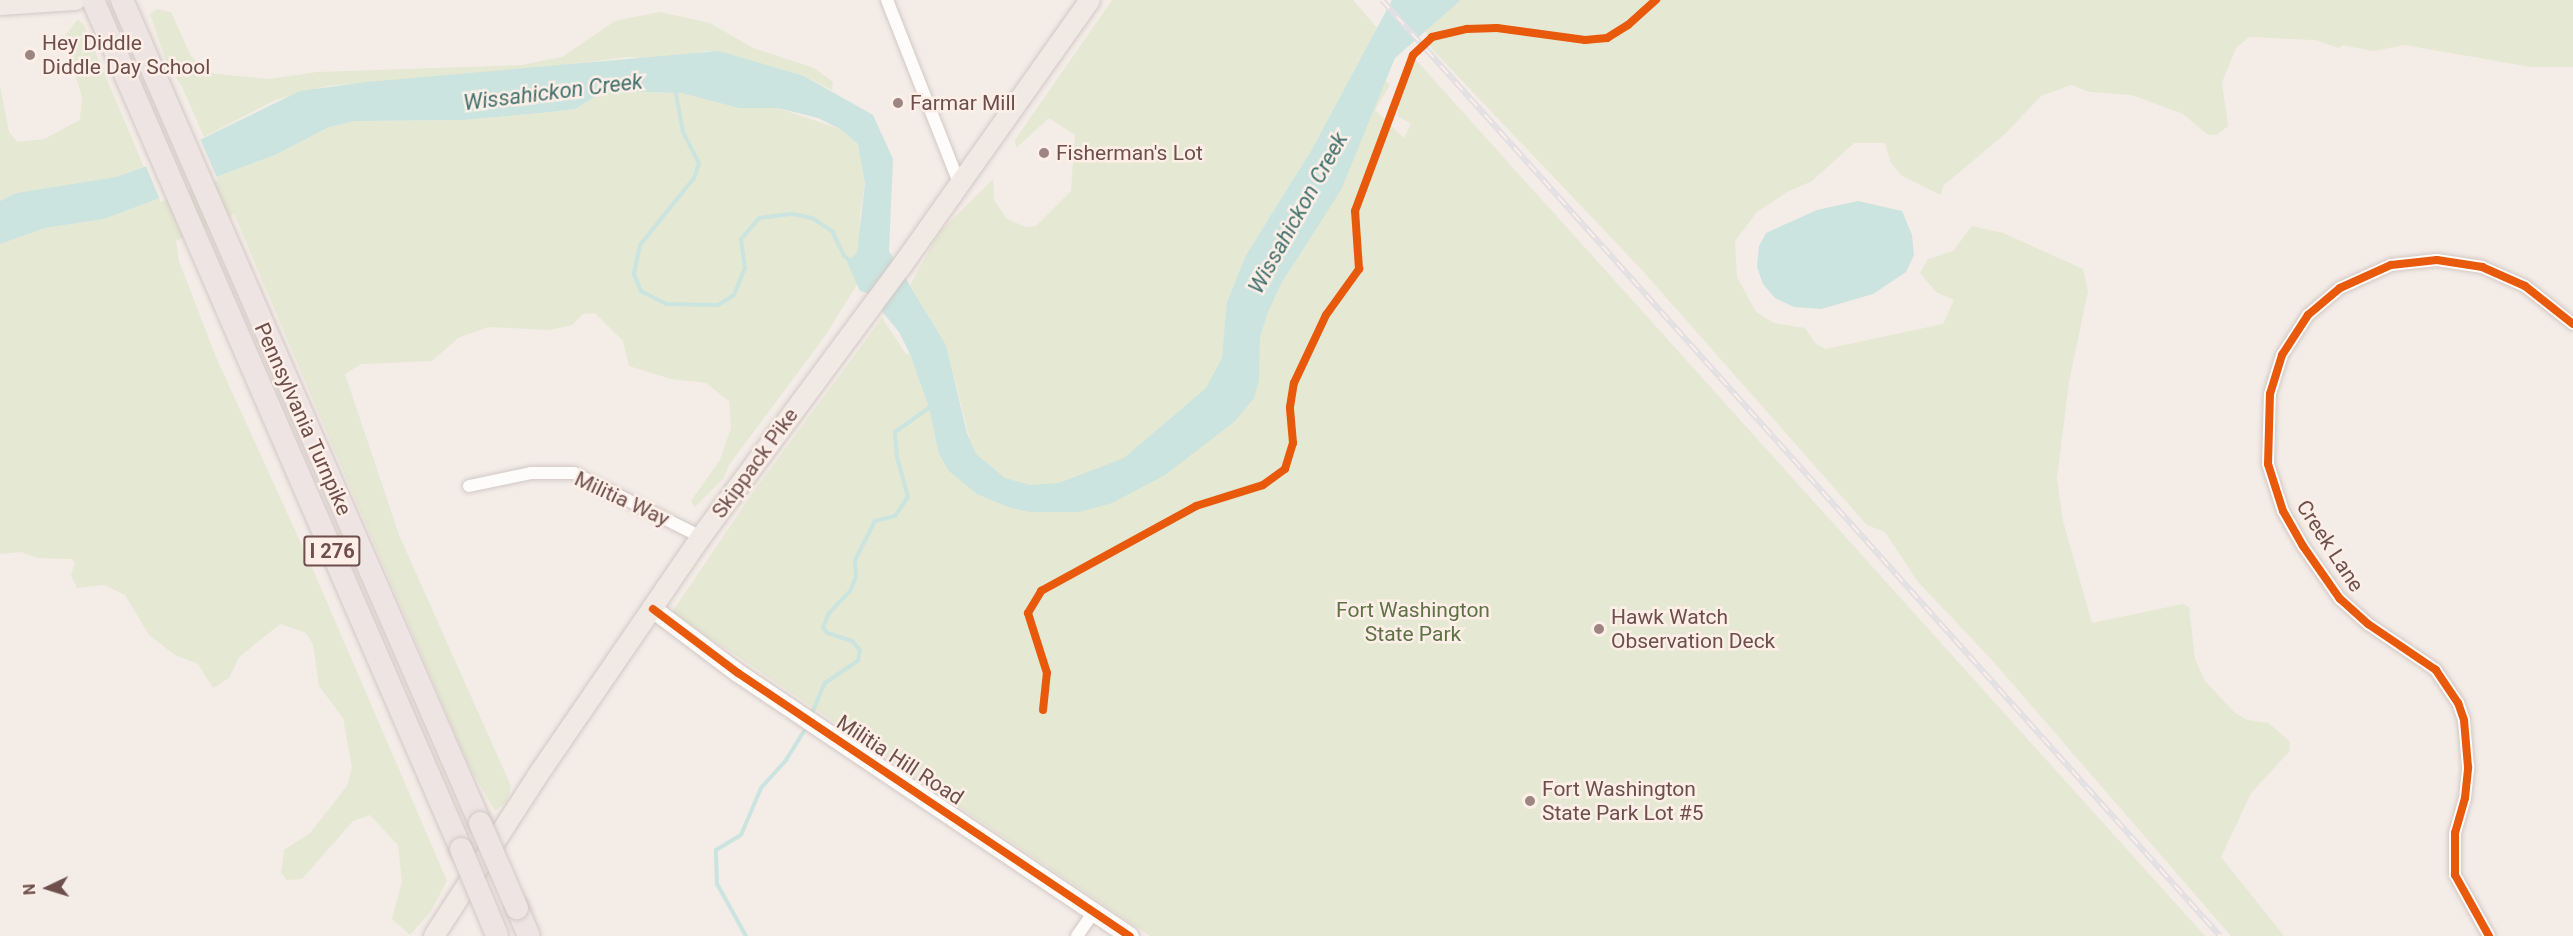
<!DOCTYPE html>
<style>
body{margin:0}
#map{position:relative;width:2573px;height:936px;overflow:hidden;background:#f4ece7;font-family:Roboto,sans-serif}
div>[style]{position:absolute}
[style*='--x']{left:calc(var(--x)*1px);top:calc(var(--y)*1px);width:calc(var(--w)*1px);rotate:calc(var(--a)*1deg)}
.green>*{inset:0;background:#e5e8d3}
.water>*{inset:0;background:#cbe4df}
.pier>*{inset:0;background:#f4ece7}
.stream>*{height:4px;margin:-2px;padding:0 2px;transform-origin:2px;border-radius:2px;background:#cbe4df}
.roads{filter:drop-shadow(0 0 2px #d2c8c5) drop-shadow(0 0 2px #d2c8c5)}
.street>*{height:12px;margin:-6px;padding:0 6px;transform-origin:6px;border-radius:6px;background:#fdfcfb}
.secondary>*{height:18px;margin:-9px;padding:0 9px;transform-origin:9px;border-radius:9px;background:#fdfcfb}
.primary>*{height:20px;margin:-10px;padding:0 10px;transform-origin:10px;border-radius:10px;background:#f0e9e4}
.highway>*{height:22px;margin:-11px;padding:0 11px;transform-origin:11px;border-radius:11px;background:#efe4e4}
.rail>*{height:6px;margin-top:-3px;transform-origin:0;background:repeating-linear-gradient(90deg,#fdefe8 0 11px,#e2e0e3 0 22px);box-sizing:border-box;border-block:2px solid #e2e0e3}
.bridges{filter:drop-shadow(0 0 2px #d3c7c5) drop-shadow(0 0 2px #d3c7c5)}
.highway-bridge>*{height:22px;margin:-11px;padding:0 11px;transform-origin:11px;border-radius:11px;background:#efe4e4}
.cycleway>*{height:8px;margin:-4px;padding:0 4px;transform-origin:4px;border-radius:4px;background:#e8590c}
.dots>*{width:16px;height:16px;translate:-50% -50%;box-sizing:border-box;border:3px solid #fdefe8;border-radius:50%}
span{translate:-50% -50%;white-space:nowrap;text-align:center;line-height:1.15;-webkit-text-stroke:5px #fdefe8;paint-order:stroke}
.shield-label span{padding:2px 4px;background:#fdefe8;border:2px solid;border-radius:4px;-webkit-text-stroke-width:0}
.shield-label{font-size:20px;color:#6e4f4b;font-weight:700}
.poi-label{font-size:21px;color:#6e4f4b}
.left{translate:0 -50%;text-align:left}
.street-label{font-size:21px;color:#6e4f4b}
.park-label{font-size:21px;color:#5e7345}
.water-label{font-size:22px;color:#41726e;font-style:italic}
.north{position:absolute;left:18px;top:858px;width:60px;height:60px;-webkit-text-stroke:4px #fdefe8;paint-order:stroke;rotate:266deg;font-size:16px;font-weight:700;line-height:24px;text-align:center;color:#6e4f4b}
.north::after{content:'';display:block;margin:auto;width:21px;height:27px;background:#6e4f4b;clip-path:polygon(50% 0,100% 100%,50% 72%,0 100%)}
</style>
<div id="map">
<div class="green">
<div style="clip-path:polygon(1112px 0,1353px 0,1377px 28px,1312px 149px,1246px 255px,1227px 302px,1369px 62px,1390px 85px,1375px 110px,1404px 138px,1411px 124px,1398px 116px,1397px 105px,1404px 81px,1416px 60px,2205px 936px,1150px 936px,672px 612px,754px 491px,882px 318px,906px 354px,910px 354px,917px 372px,970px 440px,946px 345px,910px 285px,939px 233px,993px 179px,994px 200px,1007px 219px,1026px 227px,1036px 226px,1071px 191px,1075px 135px,1049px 118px,1016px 148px,1015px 140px)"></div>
<div style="clip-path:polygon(1461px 0,2573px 0,2573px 67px,2531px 67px,2405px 45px,2373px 51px,2342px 45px,2339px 48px,2315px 40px,2249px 37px,2236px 48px,2222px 82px,2228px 126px,2217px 135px,2207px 134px,2183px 114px,2132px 95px,2090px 92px,2071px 85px,2041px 96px,2005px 134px,1943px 186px,1941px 195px,1902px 176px,1891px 163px,1885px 143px,1854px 143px,1812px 181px,1787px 192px,1757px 212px,1735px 241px,1737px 277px,1756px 312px,1774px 323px,1805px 328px,1816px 344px,1825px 349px,1943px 324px,1954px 300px,1936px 292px,1920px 273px,1928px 259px,1953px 251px,1972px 226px,2003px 233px,2083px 269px,2088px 291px,2069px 382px,2057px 479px,2063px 521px,2092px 623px,2183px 604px,2189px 607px,2195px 659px,2205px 681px,2234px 712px,2247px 720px,2269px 723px,2290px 742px,2289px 752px,2251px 793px,2221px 857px,2284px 936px,2231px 936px,1992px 660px,1918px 582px,1885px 532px,1867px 525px,1641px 269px,1431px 48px,1426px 31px)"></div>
<div style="clip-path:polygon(157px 9px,171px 12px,191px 56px,203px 69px,216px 74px,269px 79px,317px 72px,522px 65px,562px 57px,615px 21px,660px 12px,710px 23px,753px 48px,814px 68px,833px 82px,832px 90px,804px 76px,708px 51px,661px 59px,627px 57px,519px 71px,327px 86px,275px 100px,204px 137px,182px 87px,167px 64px,150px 14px)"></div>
<div style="clip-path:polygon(78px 19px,84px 25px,144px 167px,116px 177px,16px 193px,0 201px,0 86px,9px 132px,17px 142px,44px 139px,80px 120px,82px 97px,64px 37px)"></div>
<div style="clip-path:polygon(605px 91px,681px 93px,739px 108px,778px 108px,840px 129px,858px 144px,863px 159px,865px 183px,860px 216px,858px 283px,825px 336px,729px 465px,724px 478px,695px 507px,691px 501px,720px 460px,731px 428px,729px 401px,706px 383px,671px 379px,629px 366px,623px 341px,595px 313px,583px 314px,572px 325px,549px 330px,488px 327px,458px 338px,432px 361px,361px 364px,345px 374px,399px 535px,511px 786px,507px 801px,495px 811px,468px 764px,234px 214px,176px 241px,179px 261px,216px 357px,314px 572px,447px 881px,431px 911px,410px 935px,392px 919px,402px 881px,398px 845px,370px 815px,353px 821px,302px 879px,287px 880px,281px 873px,284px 850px,310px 833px,347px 786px,352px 768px,343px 718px,319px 686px,313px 645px,306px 633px,280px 624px,239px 657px,229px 678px,213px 688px,198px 664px,175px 655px,149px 635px,125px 595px,104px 585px,77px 588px,71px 575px,75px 562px,71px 559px,38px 558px,21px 552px,0 554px,0 244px,45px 228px,104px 219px,275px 155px,329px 127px,355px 121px,464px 120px,551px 112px,575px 109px)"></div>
</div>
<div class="water">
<div style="clip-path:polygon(1392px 0,1461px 0,1395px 58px,1341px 190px,1282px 282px,1268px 312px,1260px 336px,1259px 380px,1254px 398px,1234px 422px,1165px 475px,1112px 503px,1079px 512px,1029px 512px,1008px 507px,977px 494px,949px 471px,939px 454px,929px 407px,910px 354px,899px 332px,867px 293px,860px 291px,847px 262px,857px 253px,865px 183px,858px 144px,840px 129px,818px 118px,778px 108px,739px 108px,681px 93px,605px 91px,575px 109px,551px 112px,464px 120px,355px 121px,329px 127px,275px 155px,104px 219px,45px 228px,0 244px,0 201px,16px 193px,116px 177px,144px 167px,300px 91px,367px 82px,719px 51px,804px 76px,873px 115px,893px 159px,889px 251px,946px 345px,967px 433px,976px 454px,1005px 478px,1030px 485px,1059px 483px,1124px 458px,1206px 388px,1222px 358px,1227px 302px,1246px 255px,1312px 149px)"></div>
<div style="clip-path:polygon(1858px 201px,1902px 211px,1912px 235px,1914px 255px,1906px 272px,1873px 294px,1821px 309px,1794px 307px,1775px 298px,1763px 284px,1757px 267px,1759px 246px,1766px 233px,1817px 210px)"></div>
</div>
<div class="pier">
<div style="clip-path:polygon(199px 136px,218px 180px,161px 202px,145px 164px)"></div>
</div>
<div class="stream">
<div style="--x:675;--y:88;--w:45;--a:79.7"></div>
<div style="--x:683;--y:132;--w:36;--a:63"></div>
<div style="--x:699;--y:164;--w:15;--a:110"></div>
<div style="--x:694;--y:178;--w:86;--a:128.9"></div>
<div style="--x:640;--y:245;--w:30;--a:102"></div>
<div style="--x:634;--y:274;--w:18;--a:68"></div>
<div style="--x:641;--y:291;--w:28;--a:27"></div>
<div style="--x:666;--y:304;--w:52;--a:1.1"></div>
<div style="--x:718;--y:305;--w:19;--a:-32"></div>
<div style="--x:734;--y:295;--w:29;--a:-68"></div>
<div style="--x:745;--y:268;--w:29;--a:-98"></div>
<div style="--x:741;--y:239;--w:28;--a:-49"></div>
<div style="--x:759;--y:218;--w:34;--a:-7"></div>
<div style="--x:793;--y:214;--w:19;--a:12"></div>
<div style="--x:812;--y:218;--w:24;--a:33"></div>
<div style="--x:832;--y:231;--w:28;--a:64"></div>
<div style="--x:844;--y:256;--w:10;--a:37"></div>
<div style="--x:812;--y:713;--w:33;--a:-67"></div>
<div style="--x:825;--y:683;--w:40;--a:-34"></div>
<div style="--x:858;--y:661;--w:11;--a:-80"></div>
<div style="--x:860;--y:650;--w:12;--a:-132"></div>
<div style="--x:852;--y:641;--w:26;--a:-162"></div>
<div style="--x:827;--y:633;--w:7;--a:-124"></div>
<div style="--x:823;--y:627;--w:15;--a:-67"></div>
<div style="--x:829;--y:613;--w:30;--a:-46"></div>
<div style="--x:850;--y:591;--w:15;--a:-67"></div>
<div style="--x:856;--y:577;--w:17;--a:-93"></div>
<div style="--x:855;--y:560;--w:44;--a:-62.9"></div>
<div style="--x:875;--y:521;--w:21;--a:-14"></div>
<div style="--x:895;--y:516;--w:23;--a:-56"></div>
<div style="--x:908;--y:497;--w:41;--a:-105.4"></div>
<div style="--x:897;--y:457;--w:25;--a:-95"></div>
<div style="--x:895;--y:432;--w:47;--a:-35.4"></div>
<div style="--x:746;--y:936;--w:60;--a:-119.1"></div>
<div style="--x:717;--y:884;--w:34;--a:-92"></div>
<div style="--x:716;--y:850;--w:29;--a:-31"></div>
<div style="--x:741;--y:835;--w:51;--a:-66.9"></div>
<div style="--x:761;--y:788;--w:38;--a:-48"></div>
<div style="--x:786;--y:760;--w:34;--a:-58"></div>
</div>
<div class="roads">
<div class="street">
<div style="--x:887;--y:0;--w:197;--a:68.5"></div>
<div style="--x:469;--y:486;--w:63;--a:-11.8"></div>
<div style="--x:531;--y:473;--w:43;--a:0"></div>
<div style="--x:574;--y:473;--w:142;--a:26.7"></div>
<div style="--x:1077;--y:936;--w:32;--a:-55"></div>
<div style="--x:2489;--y:936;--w:70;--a:-119.1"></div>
<div style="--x:2455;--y:875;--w:42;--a:-90"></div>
<div style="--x:2455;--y:833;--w:36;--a:-74"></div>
<div style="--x:2465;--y:798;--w:31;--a:-84"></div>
<div style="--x:2468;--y:767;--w:47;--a:-94.9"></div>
<div style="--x:2464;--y:720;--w:18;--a:-109"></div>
<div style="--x:2458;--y:703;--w:40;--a:-124"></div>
<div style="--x:2436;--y:670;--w:82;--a:-145.9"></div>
<div style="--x:2368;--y:624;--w:38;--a:-138"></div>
<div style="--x:2340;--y:599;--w:65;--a:-124.9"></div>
<div style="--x:2303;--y:546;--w:40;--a:-119.7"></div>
<div style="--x:2283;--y:511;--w:49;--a:-107.7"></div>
<div style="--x:2268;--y:464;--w:70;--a:-88.4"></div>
<div style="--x:2270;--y:394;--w:41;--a:-72.9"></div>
<div style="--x:2282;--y:355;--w:48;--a:-57"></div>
<div style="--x:2308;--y:315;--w:42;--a:-40.2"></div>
<div style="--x:2340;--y:288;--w:56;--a:-24.3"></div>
<div style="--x:2391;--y:265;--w:46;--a:-6.2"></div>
<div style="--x:2437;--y:260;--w:46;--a:8.8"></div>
<div style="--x:2482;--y:267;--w:47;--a:23.8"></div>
<div style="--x:2525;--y:286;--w:61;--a:38.4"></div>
</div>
<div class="secondary">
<div style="--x:653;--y:609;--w:106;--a:37"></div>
<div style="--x:738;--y:673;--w:472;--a:33.9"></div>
</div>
<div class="primary">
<div style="--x:0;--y:5;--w:76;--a:-3.8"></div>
<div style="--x:434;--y:936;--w:192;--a:-57.1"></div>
<div style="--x:538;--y:775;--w:288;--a:-55.6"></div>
<div style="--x:701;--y:537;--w:336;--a:-53.5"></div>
<div style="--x:901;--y:267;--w:327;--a:-54.7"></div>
</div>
<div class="highway">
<div style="--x:93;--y:0;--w:925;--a:66.57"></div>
<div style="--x:122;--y:0;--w:897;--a:66.49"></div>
<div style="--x:517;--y:908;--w:30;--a:67"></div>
</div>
</div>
<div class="rail">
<div style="--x:1382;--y:0;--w:1256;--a:48.16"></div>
</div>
<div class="bridges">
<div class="highway-bridge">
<div style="--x:480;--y:823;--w:93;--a:66.5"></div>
<div style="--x:461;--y:849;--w:93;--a:67.3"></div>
</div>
</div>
<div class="cycleway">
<div style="--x:653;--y:609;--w:106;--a:37"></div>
<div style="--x:738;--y:673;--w:472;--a:33.9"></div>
<div style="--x:1043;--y:710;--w:37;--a:-84"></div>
<div style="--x:1047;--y:673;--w:63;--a:-107.6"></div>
<div style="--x:1028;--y:613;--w:26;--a:-59"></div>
<div style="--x:1041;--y:591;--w:177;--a:-28.7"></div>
<div style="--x:1196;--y:506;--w:70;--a:-17.4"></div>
<div style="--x:1263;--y:485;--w:27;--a:-36"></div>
<div style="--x:1285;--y:469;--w:27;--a:-73"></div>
<div style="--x:1293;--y:443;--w:36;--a:-95"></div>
<div style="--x:1290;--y:407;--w:24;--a:-81"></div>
<div style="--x:1294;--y:383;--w:75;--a:-64.8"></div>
<div style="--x:1326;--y:315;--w:57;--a:-54.3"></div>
<div style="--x:1359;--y:269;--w:58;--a:-93.9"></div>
<div style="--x:1355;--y:211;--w:166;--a:-69.6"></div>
<div style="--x:1413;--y:55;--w:26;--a:-43"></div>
<div style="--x:1432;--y:37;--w:36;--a:-13"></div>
<div style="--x:1467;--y:29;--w:30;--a:-2"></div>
<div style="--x:1497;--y:28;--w:89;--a:7.8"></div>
<div style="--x:1585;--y:40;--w:22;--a:-5"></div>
<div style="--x:1607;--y:38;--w:25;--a:-32"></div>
<div style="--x:1628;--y:25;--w:38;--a:-42"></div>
<div style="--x:2489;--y:936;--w:70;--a:-119.1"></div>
<div style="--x:2455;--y:875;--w:42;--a:-90"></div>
<div style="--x:2455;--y:833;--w:36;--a:-74"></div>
<div style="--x:2465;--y:798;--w:31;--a:-84"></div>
<div style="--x:2468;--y:767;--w:47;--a:-94.9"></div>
<div style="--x:2464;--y:720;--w:18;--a:-109"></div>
<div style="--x:2458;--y:703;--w:40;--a:-124"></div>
<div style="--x:2436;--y:670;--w:82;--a:-145.9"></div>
<div style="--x:2368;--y:624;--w:38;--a:-138"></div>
<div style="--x:2340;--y:599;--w:65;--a:-124.9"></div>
<div style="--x:2303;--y:546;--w:40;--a:-119.7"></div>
<div style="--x:2283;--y:511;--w:49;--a:-107.7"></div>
<div style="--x:2268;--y:464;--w:70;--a:-88.4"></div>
<div style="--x:2270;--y:394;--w:41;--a:-72.9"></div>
<div style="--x:2282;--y:355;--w:48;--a:-57"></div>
<div style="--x:2308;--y:315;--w:42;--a:-40.2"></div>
<div style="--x:2340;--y:288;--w:56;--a:-24.3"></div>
<div style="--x:2391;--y:265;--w:46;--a:-6.2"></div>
<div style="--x:2437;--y:260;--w:46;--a:8.8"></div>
<div style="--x:2482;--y:267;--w:47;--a:23.8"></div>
<div style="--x:2525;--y:286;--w:61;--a:38.4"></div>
</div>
<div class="dots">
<div style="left:30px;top:55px;background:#9d8682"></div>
<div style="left:898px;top:103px;background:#9d8682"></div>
<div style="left:1044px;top:153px;background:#9d8682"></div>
<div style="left:1599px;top:629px;background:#9d8682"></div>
<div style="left:1530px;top:801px;background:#9d8682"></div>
</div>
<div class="shield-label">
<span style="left:332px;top:551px">I 276</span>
</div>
<div class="poi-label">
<span class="left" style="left:42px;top:55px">Hey Diddle<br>Diddle Day School</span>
<span class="left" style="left:910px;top:103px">Farmar Mill</span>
<span class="left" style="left:1056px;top:153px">Fisherman's Lot</span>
<span class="left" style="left:1611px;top:629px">Hawk Watch<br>Observation Deck</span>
<span class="left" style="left:1542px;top:801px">Fort Washington<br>State Park Lot #5</span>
</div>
<div class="street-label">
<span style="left:303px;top:419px;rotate:66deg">Pennsylvania Turnpike</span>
<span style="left:755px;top:463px;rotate:-54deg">Skippack Pike</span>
<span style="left:622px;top:499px;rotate:25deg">Militia Way</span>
<span style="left:2330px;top:546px;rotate:57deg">Creek Lane</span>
<span style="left:900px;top:760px;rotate:33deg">Militia Hill Road</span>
</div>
<div class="park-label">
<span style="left:1413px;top:622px">Fort Washington<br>State Park</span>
</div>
<div class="water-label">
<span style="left:553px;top:92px;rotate:-7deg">Wissahickon Creek</span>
<span style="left:1298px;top:213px;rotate:-61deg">Wissahickon Creek</span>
</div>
<div class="north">N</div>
</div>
